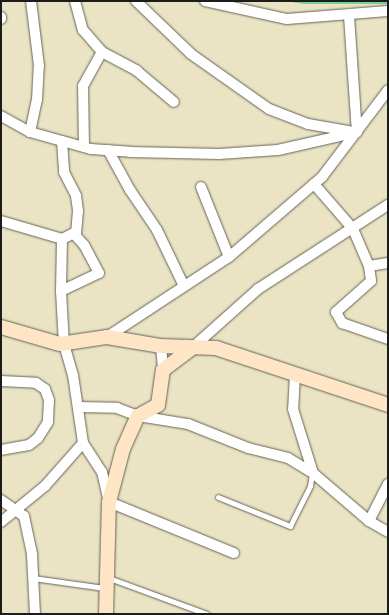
<!DOCTYPE html>
<style>
body{margin:0}
#map{position:relative;width:389px;height:615px;overflow:hidden;background:#ebe4c4;font-family:"Playpen Sans",sans-serif}
div>[style]{position:absolute}
[style*='--x']{left:calc(var(--x)*1px);top:calc(var(--y)*1px);width:calc(var(--w)*1px);rotate:calc(var(--a)*1deg)}
.green>*{inset:0;background:#78d198}
.roads{filter:drop-shadow(0 0 1px #646257) drop-shadow(0 0 1px #646257)}
.lane>*{height:5px;margin:-2.5px;padding:0 2.5px;transform-origin:2.5px;border-radius:2.5px;background:#fff}
.street>*{height:10px;margin:-5px;padding:0 5px;transform-origin:5px;border-radius:5px;background:#fff}
.secondary>*{height:14px;margin:-7px;padding:0 7px;transform-origin:7px;border-radius:7px;background:#fde5c5}
span{translate:-50% -50%;white-space:nowrap;text-align:center;line-height:1.15;-webkit-text-stroke:5px #f7f3e8;paint-order:stroke}
.frame{position:absolute;inset:0;border:2px solid #1c1c1c;pointer-events:none}
</style>
<div id="map">
<div class="green">
<div style="clip-path:polygon(286px 1px,388px 1px,388px 4px,303px 4px)"></div>
</div>
<div class="roads">
<div class="lane">
<div style="--x:218;--y:497;--w:78;--a:21.9"></div>
<div style="--x:290;--y:526;--w:45;--a:-63.4"></div>
<div style="--x:310;--y:486;--w:12;--a:-81"></div>
<div style="--x:33;--y:578;--w:72;--a:8"></div>
<div style="--x:109;--y:578;--w:104;--a:20.2"></div>
</div>
<div class="street">
<div style="--x:75;--y:1;--w:30;--a:75"></div>
<div style="--x:83;--y:30;--w:29;--a:49"></div>
<div style="--x:102;--y:52;--w:40;--a:28"></div>
<div style="--x:137;--y:71;--w:48;--a:40"></div>
<div style="--x:136;--y:1;--w:76;--a:43.9"></div>
<div style="--x:191;--y:54;--w:95;--a:35.2"></div>
<div style="--x:269;--y:109;--w:42;--a:21"></div>
<div style="--x:308;--y:124;--w:42;--a:9.7"></div>
<div style="--x:205;--y:1;--w:84;--a:12.4"></div>
<div style="--x:287;--y:19;--w:101;--a:-4.5"></div>
<div style="--x:349;--y:16;--w:116;--a:86.1"></div>
<div style="--x:1;--y:17;--w:2;--a:90"></div>
<div style="--x:1;--y:116;--w:33;--a:29"></div>
<div style="--x:30;--y:132;--w:63;--a:15.6"></div>
<div style="--x:91;--y:149;--w:39;--a:4"></div>
<div style="--x:130;--y:152;--w:89;--a:1.3"></div>
<div style="--x:219;--y:154;--w:59;--a:-3.9"></div>
<div style="--x:278;--y:150;--w:81;--a:-12.8"></div>
<div style="--x:30;--y:132;--w:33;--a:-78"></div>
<div style="--x:37;--y:100;--w:34;--a:-87"></div>
<div style="--x:39;--y:66;--w:65;--a:-97"></div>
<div style="--x:62;--y:141;--w:31;--a:86"></div>
<div style="--x:64;--y:172;--w:27;--a:63"></div>
<div style="--x:76;--y:196;--w:15;--a:82"></div>
<div style="--x:78;--y:211;--w:21;--a:95"></div>
<div style="--x:76;--y:232;--w:16;--a:153"></div>
<div style="--x:62;--y:239;--w:52;--a:91.1"></div>
<div style="--x:61;--y:291;--w:53;--a:86.8"></div>
<div style="--x:64;--y:344;--w:32;--a:74"></div>
<div style="--x:73;--y:375;--w:69;--a:81.6"></div>
<div style="--x:83;--y:443;--w:35;--a:57"></div>
<div style="--x:102;--y:472;--w:31;--a:77"></div>
<div style="--x:109;--y:502;--w:135;--a:22.2"></div>
<div style="--x:84;--y:147;--w:61;--a:-90.9"></div>
<div style="--x:83;--y:86;--w:39;--a:-61"></div>
<div style="--x:108;--y:150;--w:46;--a:61.2"></div>
<div style="--x:130;--y:190;--w:48;--a:56"></div>
<div style="--x:157;--y:230;--w:62;--a:64.3"></div>
<div style="--x:314;--y:184;--w:60;--a:49.1"></div>
<div style="--x:353;--y:229;--w:40;--a:66.6"></div>
<div style="--x:369;--y:266;--w:15;--a:82"></div>
<div style="--x:371;--y:281;--w:47;--a:138.5"></div>
<div style="--x:336;--y:312;--w:13;--a:61"></div>
<div style="--x:342;--y:323;--w:49;--a:19.2"></div>
<div style="--x:201;--y:187;--w:75;--a:68.2"></div>
<div style="--x:1;--y:221;--w:64;--a:16.4"></div>
<div style="--x:369;--y:266;--w:19;--a:-9"></div>
<div style="--x:61;--y:291;--w:42;--a:-25.3"></div>
<div style="--x:99;--y:273;--w:32;--a:-118"></div>
<div style="--x:84;--y:245;--w:15;--a:-132"></div>
<div style="--x:107;--y:337;--w:146;--a:-33.3"></div>
<div style="--x:229;--y:257;--w:123;--a:-40.7"></div>
<div style="--x:322;--y:177;--w:109;--a:-52.8"></div>
<div style="--x:161;--y:346;--w:24;--a:85"></div>
<div style="--x:192;--y:348;--w:89;--a:-41.8"></div>
<div style="--x:258;--y:289;--w:155;--a:-32.9"></div>
<div style="--x:295;--y:374;--w:35;--a:93"></div>
<div style="--x:293;--y:409;--w:67;--a:72.6"></div>
<div style="--x:313;--y:473;--w:74;--a:40.6"></div>
<div style="--x:369;--y:521;--w:22;--a:30"></div>
<div style="--x:1;--y:381;--w:35;--a:3"></div>
<div style="--x:36;--y:383;--w:11;--a:34"></div>
<div style="--x:45;--y:389;--w:12;--a:70"></div>
<div style="--x:49;--y:400;--w:22;--a:93"></div>
<div style="--x:48;--y:422;--w:19;--a:122"></div>
<div style="--x:38;--y:438;--w:11;--a:142"></div>
<div style="--x:29;--y:445;--w:28;--a:170"></div>
<div style="--x:78;--y:407;--w:39;--a:1"></div>
<div style="--x:117;--y:408;--w:22;--a:21"></div>
<div style="--x:138;--y:416;--w:51;--a:9.1"></div>
<div style="--x:188;--y:424;--w:65;--a:21.8"></div>
<div style="--x:248;--y:448;--w:41;--a:14"></div>
<div style="--x:288;--y:458;--w:29;--a:31"></div>
<div style="--x:1;--y:500;--w:28;--a:35"></div>
<div style="--x:24;--y:516;--w:40;--a:78"></div>
<div style="--x:32;--y:555;--w:59;--a:87.1"></div>
<div style="--x:369;--y:521;--w:42;--a:-62.8"></div>
<div style="--x:1;--y:522;--w:57;--a:-39.3"></div>
<div style="--x:45;--y:486;--w:57;--a:-48.5"></div>
</div>
<div class="secondary">
<div style="--x:1;--y:327;--w:61;--a:16.1"></div>
<div style="--x:60;--y:344;--w:48;--a:-8.5"></div>
<div style="--x:107;--y:337;--w:55;--a:9.5"></div>
<div style="--x:161;--y:346;--w:55;--a:2.1"></div>
<div style="--x:216;--y:348;--w:181;--a:18.3"></div>
<div style="--x:106;--y:614;--w:112;--a:-88.5"></div>
<div style="--x:109;--y:502;--w:55;--a:-75.2"></div>
<div style="--x:123;--y:449;--w:36;--a:-66"></div>
<div style="--x:138;--y:416;--w:23;--a:-29"></div>
<div style="--x:158;--y:405;--w:35;--a:-82"></div>
<div style="--x:163;--y:370;--w:35;--a:-37"></div>
</div>
</div>
<div class="frame"></div>
</div>
